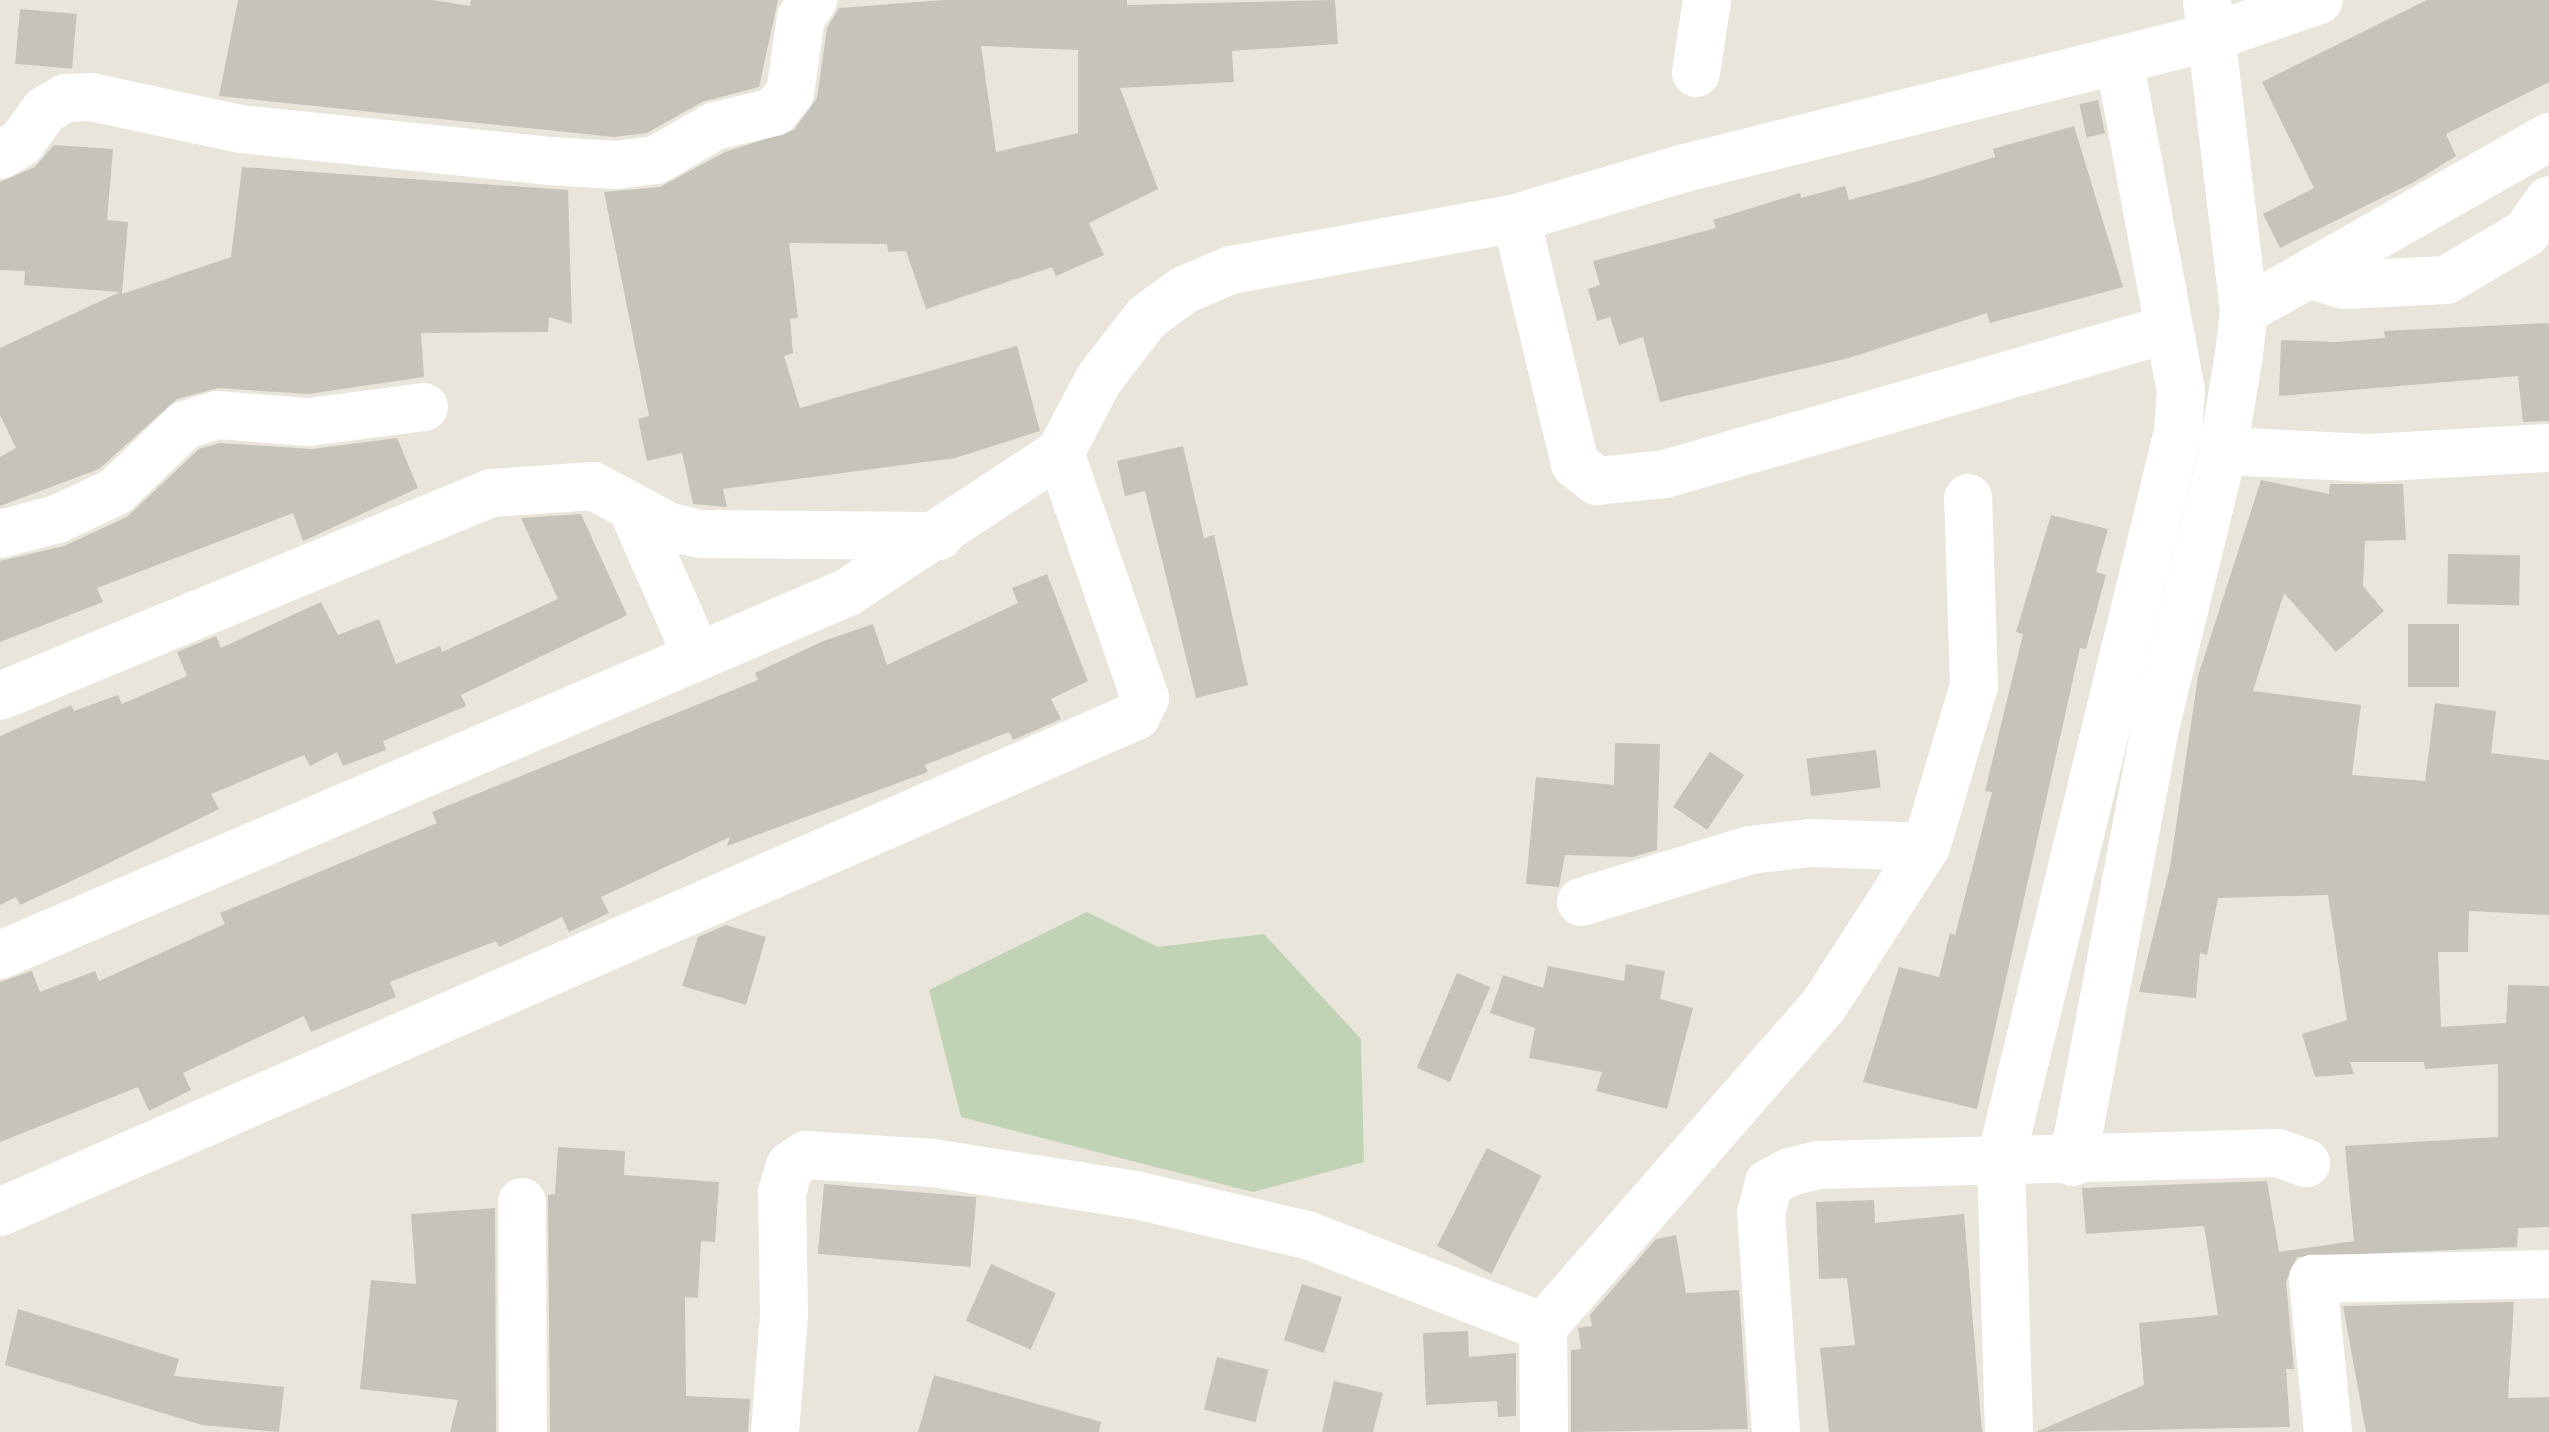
<!DOCTYPE html>
<style>
body{margin:0}
#map{position:relative;width:2549px;height:1432px;overflow:hidden;background:#eae5db;font-family:"Titillium Web",sans-serif}
div>[style]{position:absolute}
[style*='--x']{left:calc(var(--x)*1px);top:calc(var(--y)*1px);width:calc(var(--w)*1px);rotate:calc(var(--a)*1deg)}
.cemetery>*{inset:0;background:#c0d3b4}
.building>*{inset:0;background:#c6c3ba;transform-origin:0 0}
.street>*{height:48px;margin:-24px;padding:0 24px;transform-origin:24px;border-radius:24px;background:#fff}
span{translate:-50% -50%;white-space:nowrap;text-align:center;line-height:1.15;-webkit-text-stroke:8px #fff;paint-order:stroke}
</style>
<div id="map">
<div class="cemetery">
<div style="clip-path:polygon(1087px 912px,1158px 947px,1264px 934px,1361px 1039px,1364px 1162px,1253px 1192px,961px 1117px,929px 990px)"></div>
</div>
<div class="building">
<div style="clip-path:polygon(238px 0,433px 0,470px 6px,471px 0,778px 0,759px 87px,702px 102px,647px 133px,614px 137px,219px 96px)"></div>
<div style="clip-path:polygon(evenodd,943px 0,1127px 0,1127px 5px,1335px 0,1338px 44px,1232px 51px,1234px 82px,1120px 88px,1158px 189px,1089px 223px,1104px 255px,1056px 276px,1052px 267px,926px 309px,906px 251px,888px 252px,887px 244px,789px 243px,798px 318px,790px 319px,793px 353px,784px 356px,800px 408px,1017px 346px,1040px 431px,955px 458px,723px 489px,727px 507px,693px 504px,682px 453px,647px 461px,638px 419px,649px 416px,604px 192px,660px 187px,725px 152px,794px 130px,817px 98px,827px 28px,839px 8px,943px 0,981px 46px,1078px 50px,1078px 133px,996px 152px,981px 46px)"></div>
<div style="clip-path:polygon(2427px 0,2549px 0,2549px 82px,2446px 134px,2456px 156px,2416px 181px,2280px 248px,2263px 214px,2314px 188px,2262px 82px)"></div>
<div style="left:20px;top:9px;width:57px;height:55px;rotate:5deg"></div>
<div style="left:2098px;top:100px;width:34px;height:19px;rotate:78deg"></div>
<div style="clip-path:polygon(2074px 126px,2123px 287px,1990px 323px,1987px 313px,1849px 358px,1660px 402px,1643px 337px,1619px 345px,1610px 317px,1597px 321px,1588px 289px,1600px 285px,1593px 261px,1716px 228px,1713px 220px,1800px 193px,1801px 198px,1845px 186px,1849px 200px,1919px 181px,1995px 157px,1993px 149px)"></div>
<div style="clip-path:polygon(54px 145px,113px 149px,107px 220px,128px 222px,122px 294px,231px 257px,242px 167px,568px 190px,572px 324px,549px 317px,548px 332px,421px 333px,424px 377px,308px 394px,218px 388px,177px 399px,99px 469px,0 506px,0 457px,16px 448px,0 415px,0 348px,120px 292px,24px 285px,25px 271px,0 270px,0 182px,35px 167px)"></div>
<div style="clip-path:polygon(2549px 323px,2549px 421px,2523px 422px,2518px 376px,2279px 396px,2281px 340px,2337px 342px,2385px 338px,2384px 331px)"></div>
<div style="clip-path:polygon(397px 438px,418px 488px,303px 541px,293px 513px,97px 588px,103px 602px,0 642px,0 561px,64px 546px,127px 517px,199px 449px,220px 443px,312px 449px)"></div>
<div style="clip-path:polygon(1183px 446px,1204px 538px,1214px 535px,1248px 685px,1196px 698px,1145px 491px,1125px 496px,1117px 461px)"></div>
<div style="clip-path:polygon(2261px 480px,2329px 494px,2330px 484px,2403px 484px,2406px 540px,2365px 541px,2363px 586px,2384px 611px,2336px 652px,2284px 593px,2253px 691px,2361px 705px,2352px 775px,2425px 781px,2435px 703px,2496px 711px,2491px 753px,2549px 760px,2549px 915px,2469px 911px,2468px 952px,2438px 952px,2441px 1027px,2506px 1023px,2508px 985px,2549px 986px,2549px 1227px,2518px 1228px,2517px 1247px,2297px 1257px,2286px 1282px,2294px 1369px,2286px 1369px,2290px 1427px,2036px 1432px,2144px 1385px,2139px 1323px,2218px 1315px,2204px 1226px,2086px 1234px,2082px 1188px,2267px 1181px,2279px 1252px,2354px 1241px,2345px 1146px,2498px 1137px,2498px 1064px,2425px 1069px,2424px 1062px,2350px 1062px,2354px 1074px,2315px 1077px,2302px 1034px,2347px 1020px,2328px 895px,2218px 898px,2207px 955px,2200px 953px,2196px 998px,2139px 992px,2170px 867px,2198px 676px)"></div>
<div style="clip-path:polygon(581px 514px,627px 615px,461px 695px,466px 706px,383px 741px,386px 750px,343px 766px,337px 752px,310px 766px,304px 755px,211px 794px,219px 809px,97px 869px,20px 905px,16px 897px,0 905px,0 736px,71px 705px,74px 711px,118px 695px,122px 704px,187px 676px,177px 652px,216px 636px,221px 648px,321px 602px,338px 635px,379px 619px,396px 664px,440px 646px,442px 652px,558px 599px,521px 518px)"></div>
<div style="clip-path:polygon(2051px 515px,2108px 529px,2096px 572px,2106px 575px,2086px 649px,2080px 648px,1977px 1109px,1863px 1082px,1899px 967px,1939px 977px,1950px 933px,1955px 935px,1992px 792px,1985px 791px,2023px 634px,2016px 632px)"></div>
<div style="left:2448px;top:554px;width:72px;height:50px;rotate:1deg"></div>
<div style="clip-path:polygon(1047px 574px,1088px 681px,1051px 699px,1061px 719px,1013px 740px,1009px 732px,925px 765px,928px 772px,727px 846px,730px 837px,601px 897px,609px 913px,569px 932px,562px 917px,499px 947px,496px 941px,390px 982px,396px 997px,311px 1032px,304px 1016px,183px 1073px,191px 1090px,149px 1111px,138px 1087px,0 1142px,0 982px,32px 971px,40px 992px,95px 971px,99px 981px,225px 924px,220px 913px,437px 823px,432px 812px,758px 680px,755px 673px,821px 642px,873px 624px,887px 665px,1018px 603px,1012px 588px)"></div>
<div style="left:2408px;top:624px;width:51px;height:63px"></div>
<div style="clip-path:polygon(1615px 743px,1660px 744px,1657px 850px,1633px 857px,1565px 855px,1559px 887px,1526px 884px,1536px 777px,1614px 785px)"></div>
<div style="left:1876px;top:750px;width:38px;height:70px;rotate:83deg"></div>
<div style="left:1710px;top:752px;width:41px;height:66px;rotate:34deg"></div>
<div style="clip-path:polygon(726px 925px,766px 937px,746px 1005px,682px 986px,698px 937px)"></div>
<div style="clip-path:polygon(1626px 964px,1665px 971px,1660px 999px,1693px 1008px,1667px 1109px,1596px 1091px,1602px 1072px,1529px 1058px,1535px 1028px,1490px 1013px,1503px 975px,1543px 988px,1548px 966px,1624px 981px)"></div>
<div style="left:1457px;top:973px;width:36px;height:103px;rotate:23deg"></div>
<div style="clip-path:polygon(558px 1147px,625px 1151px,624px 1175px,719px 1182px,715px 1242px,701px 1241px,698px 1298px,685px 1297px,686px 1396px,750px 1399px,748px 1432px,550px 1432px,548px 1195px,555px 1194px)"></div>
<div style="left:1487px;top:1148px;width:61px;height:110px;rotate:27deg"></div>
<div style="left:824px;top:1184px;width:153px;height:70px;rotate:5deg"></div>
<div style="clip-path:polygon(1874px 1200px,1875px 1223px,1964px 1214px,1982px 1432px,1829px 1432px,1820px 1348px,1855px 1345px,1847px 1278px,1819px 1279px,1816px 1202px)"></div>
<div style="clip-path:polygon(495px 1208px,496px 1432px,450px 1432px,458px 1400px,360px 1389px,371px 1280px,416px 1284px,411px 1214px)"></div>
<div style="clip-path:polygon(1676px 1235px,1686px 1293px,1739px 1290px,1748px 1429px,1571px 1432px,1571px 1350px,1581px 1349px,1578px 1328px,1592px 1326px,1590px 1315px,1656px 1239px)"></div>
<div style="left:991px;top:1264px;width:71px;height:62px;rotate:24deg"></div>
<div style="left:1302px;top:1284px;width:42px;height:59px;rotate:18deg"></div>
<div style="clip-path:polygon(2514px 1302px,2508px 1398px,2549px 1397px,2549px 1432px,2366px 1432px,2343px 1306px)"></div>
<div style="clip-path:polygon(18px 1309px,179px 1359px,174px 1376px,284px 1387px,279px 1432px,202px 1425px,5px 1365px)"></div>
<div style="clip-path:polygon(1468px 1331px,1469px 1357px,1516px 1353px,1516px 1416px,1498px 1417px,1497px 1401px,1426px 1405px,1423px 1333px)"></div>
<div style="left:1217px;top:1357px;width:53px;height:54px;rotate:14deg"></div>
<div style="clip-path:polygon(934px 1375px,1101px 1422px,1099px 1432px,918px 1432px)"></div>
<div style="clip-path:polygon(1334px 1381px,1383px 1393px,1373px 1432px,1322px 1432px)"></div>
</div>
<div class="street">
<div style="--x:1696;--y:73;--w:74;--a:-81.4"></div>
<div style="--x:0;--y:155;--w:24;--a:-30"></div>
<div style="--x:21;--y:143;--w:41;--a:-54"></div>
<div style="--x:45;--y:110;--w:24;--a:-30"></div>
<div style="--x:66;--y:98;--w:25;--a:-2"></div>
<div style="--x:91;--y:97;--w:152;--a:12.1"></div>
<div style="--x:240;--y:129;--w:313;--a:5.9"></div>
<div style="--x:551;--y:161;--w:64;--a:3.6"></div>
<div style="--x:615;--y:165;--w:41;--a:-7"></div>
<div style="--x:656;--y:160;--w:68;--a:-30"></div>
<div style="--x:715;--y:126;--w:61;--a:-13.3"></div>
<div style="--x:774;--y:112;--w:25;--a:-50"></div>
<div style="--x:790;--y:93;--w:76;--a:-81.7"></div>
<div style="--x:801;--y:18;--w:22;--a:-56"></div>
<div style="--x:1516;--y:218;--w:253;--a:76.5"></div>
<div style="--x:1575;--y:464;--w:28;--a:38"></div>
<div style="--x:1597;--y:481;--w:68;--a:-5.9"></div>
<div style="--x:1665;--y:474;--w:523;--a:-16.08"></div>
<div style="--x:2310;--y:275;--w:35;--a:16"></div>
<div style="--x:2344;--y:285;--w:102;--a:-2.8"></div>
<div style="--x:2446;--y:280;--w:93;--a:-30.4"></div>
<div style="--x:2526;--y:233;--w:40;--a:-55.1"></div>
<div style="--x:2244;--y:311;--w:351;--a:-29.7"></div>
<div style="--x:2223;--y:451;--w:146;--a:2.7"></div>
<div style="--x:2369;--y:458;--w:180;--a:-3.2"></div>
<div style="--x:632;--y:508;--w:159;--a:66.3"></div>
<div style="--x:0;--y:534;--w:59;--a:-14.7"></div>
<div style="--x:57;--y:519;--w:64;--a:-25"></div>
<div style="--x:115;--y:492;--w:97;--a:-43.7"></div>
<div style="--x:185;--y:425;--w:34;--a:-17"></div>
<div style="--x:217;--y:415;--w:92;--a:4.4"></div>
<div style="--x:309;--y:422;--w:116;--a:-7.4"></div>
<div style="--x:0;--y:696;--w:531;--a:-22.46"></div>
<div style="--x:491;--y:493;--w:102;--a:-3.9"></div>
<div style="--x:593;--y:486;--w:87;--a:28"></div>
<div style="--x:670;--y:527;--w:32;--a:13"></div>
<div style="--x:701;--y:534;--w:238;--a:0.5"></div>
<div style="--x:1581;--y:902;--w:177;--a:-17.1"></div>
<div style="--x:1750;--y:850;--w:60;--a:-6.7"></div>
<div style="--x:1810;--y:843;--w:116;--a:2"></div>
<div style="--x:0;--y:955;--w:922;--a:-23.17"></div>
<div style="--x:848;--y:592;--w:254;--a:-33.3"></div>
<div style="--x:1060;--y:453;--w:84;--a:-62.2"></div>
<div style="--x:1099;--y:379;--w:78;--a:-52.3"></div>
<div style="--x:1147;--y:317;--w:46;--a:-36.1"></div>
<div style="--x:1184;--y:290;--w:51;--a:-23.1"></div>
<div style="--x:1231;--y:270;--w:290;--a:-10.3"></div>
<div style="--x:1516;--y:218;--w:176;--a:-16.5"></div>
<div style="--x:1685;--y:168;--w:542;--a:-13.98"></div>
<div style="--x:2211;--y:37;--w:114;--a:-18.9"></div>
<div style="--x:2073;--y:1162;--w:446;--a:-79.3"></div>
<div style="--x:2156;--y:724;--w:281;--a:-76.2"></div>
<div style="--x:2223;--y:451;--w:98;--a:-80.6"></div>
<div style="--x:2239;--y:354;--w:43;--a:-83.4"></div>
<div style="--x:2244;--y:311;--w:313;--a:-96.8"></div>
<div style="--x:522;--y:1202;--w:230;--a:89.8"></div>
<div style="--x:0;--y:1212;--w:1240;--a:-23.59"></div>
<div style="--x:1136;--y:716;--w:20;--a:-63"></div>
<div style="--x:1145;--y:698;--w:259;--a:-109.1"></div>
<div style="--x:775;--y:1432;--w:117;--a:-85.6"></div>
<div style="--x:784;--y:1315;--w:123;--a:-90.9"></div>
<div style="--x:782;--y:1192;--w:27;--a:-73"></div>
<div style="--x:790;--y:1166;--w:19;--a:-35"></div>
<div style="--x:806;--y:1155;--w:127;--a:3.6"></div>
<div style="--x:933;--y:1163;--w:206;--a:9"></div>
<div style="--x:1136;--y:1195;--w:176;--a:13.2"></div>
<div style="--x:1307;--y:1235;--w:253;--a:21.3"></div>
<div style="--x:1544;--y:1432;--w:105;--a:-90.5"></div>
<div style="--x:1543;--y:1327;--w:427;--a:-48.9"></div>
<div style="--x:1824;--y:1005;--w:188;--a:-57.2"></div>
<div style="--x:1926;--y:847;--w:168;--a:-73.4"></div>
<div style="--x:1974;--y:686;--w:188;--a:-91.8"></div>
<div style="--x:1776;--y:1432;--w:219;--a:-93.9"></div>
<div style="--x:1761;--y:1214;--w:32;--a:-76"></div>
<div style="--x:1769;--y:1183;--w:24;--a:-28"></div>
<div style="--x:1790;--y:1172;--w:30;--a:-14"></div>
<div style="--x:1819;--y:1165;--w:459;--a:-1.5"></div>
<div style="--x:2278;--y:1153;--w:30;--a:20"></div>
<div style="--x:2009;--y:1432;--w:273;--a:-91.7"></div>
<div style="--x:2001;--y:1159;--w:748;--a:-76.32"></div>
<div style="--x:2178;--y:432;--w:41;--a:-85.8"></div>
<div style="--x:2181;--y:391;--w:337;--a:-100.6"></div>
<div style="--x:2328;--y:1432;--w:154;--a:-95.6"></div>
<div style="--x:2313;--y:1279;--w:236;--a:-1.2"></div>
</div>
</div>
